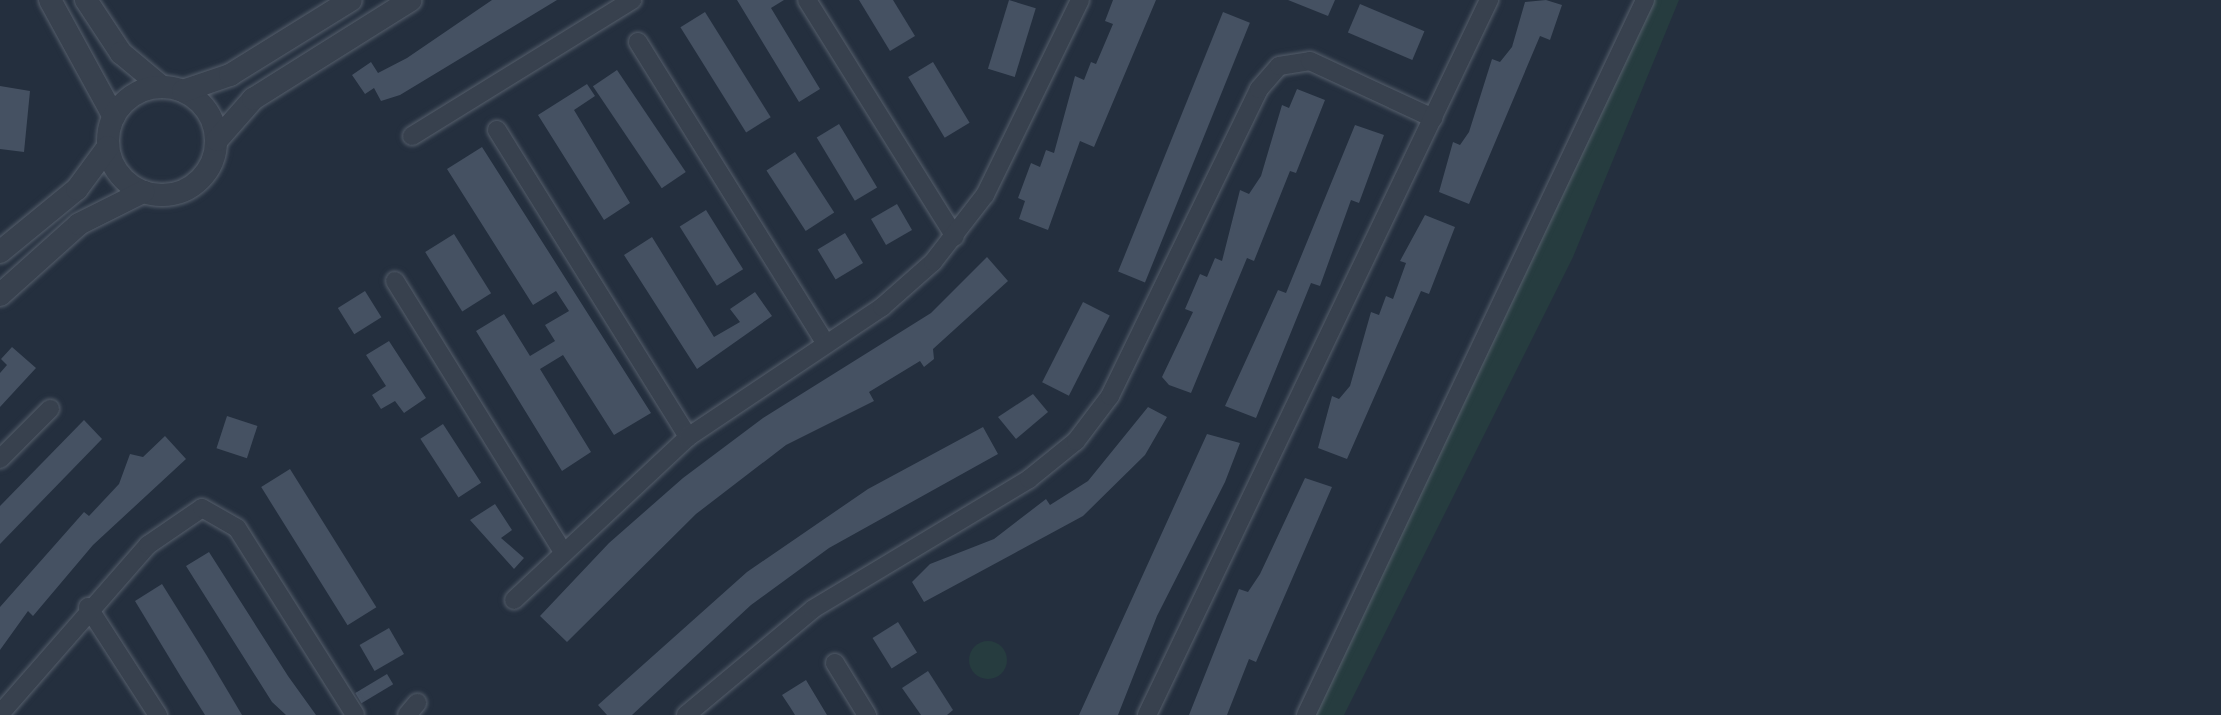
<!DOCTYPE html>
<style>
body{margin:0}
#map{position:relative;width:2221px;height:715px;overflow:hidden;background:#242f3e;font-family:"Golos Text",sans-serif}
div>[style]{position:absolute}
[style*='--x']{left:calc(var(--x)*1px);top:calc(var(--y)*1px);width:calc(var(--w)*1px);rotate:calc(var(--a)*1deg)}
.green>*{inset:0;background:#263c3f}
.round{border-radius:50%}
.building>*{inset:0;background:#455162;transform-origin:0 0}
.roads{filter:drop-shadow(0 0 2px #565f6c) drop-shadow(0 0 2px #565f6c)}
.minor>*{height:18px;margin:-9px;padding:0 9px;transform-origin:9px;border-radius:9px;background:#38414e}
.tertiary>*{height:22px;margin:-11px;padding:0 11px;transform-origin:11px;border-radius:11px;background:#38414e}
.tertiary>.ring{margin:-11px;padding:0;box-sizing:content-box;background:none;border:22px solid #38414e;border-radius:50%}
span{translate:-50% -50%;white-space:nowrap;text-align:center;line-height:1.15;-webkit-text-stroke:6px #1d2633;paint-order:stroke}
</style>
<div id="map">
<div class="green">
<div style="clip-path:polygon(1637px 0,1679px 0,1573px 257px,1344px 715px,1304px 715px)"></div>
<div class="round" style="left:969px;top:641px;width:38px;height:38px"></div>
</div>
<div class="building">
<div style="clip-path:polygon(492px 0,557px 0,400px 95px,381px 101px,374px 88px,365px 94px,352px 75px,371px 62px,378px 73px,407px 58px)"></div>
<div style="clip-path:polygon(737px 0,784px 0,771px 8px,820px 89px,799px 102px)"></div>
<div style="clip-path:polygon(859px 0,893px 0,915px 36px,890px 51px)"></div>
<div style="left:1009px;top:0;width:28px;height:72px;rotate:17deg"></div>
<div style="clip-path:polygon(1113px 0,1156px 0,1094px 147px,1080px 141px,1048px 230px,1019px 219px,1025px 201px,1018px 198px,1031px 163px,1040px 167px,1046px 150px,1054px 153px,1075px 76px,1084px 80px,1091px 62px,1096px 64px,1113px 24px,1105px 21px)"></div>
<div style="clip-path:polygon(1288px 0,1335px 0,1328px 16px)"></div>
<div style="clip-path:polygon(1546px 0,1562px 5px,1550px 40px,1540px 36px,1469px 204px,1439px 192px,1453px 142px,1460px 145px,1469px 132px,1492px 59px,1500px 62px,1512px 47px,1525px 2px)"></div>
<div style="left:1360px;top:4px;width:70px;height:31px;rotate:23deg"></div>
<div style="left:705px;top:12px;width:124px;height:29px;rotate:58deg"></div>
<div style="left:1223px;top:12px;width:29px;height:280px;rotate:22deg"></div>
<div style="left:933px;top:62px;width:71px;height:29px;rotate:59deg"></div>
<div style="left:617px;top:70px;width:123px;height:29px;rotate:56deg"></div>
<div style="clip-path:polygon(587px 84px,595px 96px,574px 110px,630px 203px,604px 220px,538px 115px)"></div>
<div style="clip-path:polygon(0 86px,30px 91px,24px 152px,0 149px)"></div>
<div style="clip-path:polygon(1297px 89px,1325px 100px,1296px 173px,1290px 171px,1254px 261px,1247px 258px,1191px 393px,1169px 385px,1162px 377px,1193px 312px,1185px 309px,1200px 274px,1207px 277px,1215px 258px,1222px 261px,1240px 190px,1249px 194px,1261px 176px,1282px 105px,1289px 108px)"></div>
<div style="left:839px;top:124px;width:74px;height:26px;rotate:59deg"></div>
<div style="clip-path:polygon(1355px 125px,1384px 135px,1359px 203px,1351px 200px,1320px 286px,1311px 283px,1256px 418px,1225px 406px,1278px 290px,1286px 293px)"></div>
<div style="clip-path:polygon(482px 147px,651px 413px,614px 435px,563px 355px,540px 369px,591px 452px,562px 471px,476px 331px,504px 314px,530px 356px,555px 341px,545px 325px,569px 311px,556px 291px,533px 305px,447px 169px)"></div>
<div style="left:795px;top:152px;width:72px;height:34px;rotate:57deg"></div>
<div style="left:897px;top:204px;width:30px;height:30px;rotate:60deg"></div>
<div style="left:706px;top:210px;width:70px;height:31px;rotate:58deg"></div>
<div style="clip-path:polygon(1425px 215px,1455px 227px,1429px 294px,1421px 291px,1347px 459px,1318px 448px,1332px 396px,1339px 399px,1350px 386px,1371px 312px,1379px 315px,1386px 296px,1393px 299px,1406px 263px,1400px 261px)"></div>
<div style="left:845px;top:233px;width:35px;height:32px;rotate:59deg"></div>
<div style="left:454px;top:234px;width:70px;height:34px;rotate:58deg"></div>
<div style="clip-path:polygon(652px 237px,714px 337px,740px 322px,730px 309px,755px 292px,772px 316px,697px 369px,624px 255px)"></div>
<div style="clip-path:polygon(987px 257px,1008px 281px,933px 349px,934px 359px,924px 367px,920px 361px,869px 392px,874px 401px,786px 445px,696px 514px,567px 642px,540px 616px,609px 543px,683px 478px,763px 418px,931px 313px)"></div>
<div style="left:365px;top:291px;width:31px;height:32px;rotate:58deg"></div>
<div style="left:1083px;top:302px;width:30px;height:90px;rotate:27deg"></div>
<div style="clip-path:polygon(389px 341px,426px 398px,404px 413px,395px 401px,381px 409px,372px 395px,386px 386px,366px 355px)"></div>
<div style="clip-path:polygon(12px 347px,36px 368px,0 407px,0 373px,7px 365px,1px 359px)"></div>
<div style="clip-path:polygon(1033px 394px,1048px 412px,1016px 439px,998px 417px)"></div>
<div style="clip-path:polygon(1148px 407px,1167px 417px,1145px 455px,1083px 516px,924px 602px,912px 582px,930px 564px,994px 539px,1046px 499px,1050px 505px,1088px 481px)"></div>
<div style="left:227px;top:416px;width:32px;height:34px;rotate:18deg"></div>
<div style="clip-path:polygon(84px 420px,102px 439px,0 544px,0 506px)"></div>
<div style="left:443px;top:424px;width:70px;height:27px;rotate:57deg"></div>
<div style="clip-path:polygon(983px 427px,998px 454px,829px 548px,751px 605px,632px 715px,607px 715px,598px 705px,747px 572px,868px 489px)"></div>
<div style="clip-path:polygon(1207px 434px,1240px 443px,1225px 482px,1157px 616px,1118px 715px,1079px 715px)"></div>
<div style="clip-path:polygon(165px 436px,186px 459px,93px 545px,33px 616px,28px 611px,0 650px,0 607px,84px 512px,89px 516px,119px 484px,130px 454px,143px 457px)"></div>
<div style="left:290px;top:469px;width:163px;height:34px;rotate:58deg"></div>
<div style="clip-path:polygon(1305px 478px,1332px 487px,1256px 662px,1249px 659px,1227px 715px,1189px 715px,1239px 589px,1248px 592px,1260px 574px)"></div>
<div style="clip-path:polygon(495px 504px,512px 530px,501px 538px,524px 558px,514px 569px,470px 520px)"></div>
<div style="clip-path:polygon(209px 552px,288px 676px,316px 715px,286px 715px,272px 702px,186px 566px)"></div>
<div style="clip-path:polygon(162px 584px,207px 656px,242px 715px,205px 715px,181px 677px,135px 601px)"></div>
<div style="left:898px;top:622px;width:36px;height:30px;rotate:58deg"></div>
<div style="left:389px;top:628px;width:30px;height:34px;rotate:60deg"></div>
<div style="clip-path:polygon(928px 671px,953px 710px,947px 715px,921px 715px,902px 688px)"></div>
<div style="left:387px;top:674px;width:12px;height:37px;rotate:59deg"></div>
<div style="clip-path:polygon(806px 680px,827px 715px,795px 715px,790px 707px,782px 695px)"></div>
</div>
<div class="roads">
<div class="minor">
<div style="--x:807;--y:0;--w:279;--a:58"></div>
<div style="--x:638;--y:42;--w:354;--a:58.1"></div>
<div style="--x:497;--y:130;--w:362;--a:58.1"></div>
<div style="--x:412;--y:136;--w:259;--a:-31.7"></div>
<div style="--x:395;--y:281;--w:317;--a:58.2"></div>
<div style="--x:0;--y:459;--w:71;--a:-45"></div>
<div style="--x:514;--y:600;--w:238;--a:-43.1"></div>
<div style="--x:688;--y:437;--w:234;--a:-33.8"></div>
<div style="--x:882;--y:307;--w:68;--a:-41.4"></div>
<div style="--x:933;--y:262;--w:85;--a:-52.2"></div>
<div style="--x:985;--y:195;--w:217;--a:-64"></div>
<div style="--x:88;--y:607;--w:129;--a:57.1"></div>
<div style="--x:835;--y:663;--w:61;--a:58.4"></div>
<div style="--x:0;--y:714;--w:225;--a:-48.8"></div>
<div style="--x:148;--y:545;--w:65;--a:-34.4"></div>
<div style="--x:202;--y:508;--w:40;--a:29.7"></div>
<div style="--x:237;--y:528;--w:221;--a:57.7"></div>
<div style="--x:407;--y:715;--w:16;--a:-50"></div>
<div style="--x:686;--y:715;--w:165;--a:-39.8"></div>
<div style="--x:813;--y:609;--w:252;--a:-31"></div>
<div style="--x:1029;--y:479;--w:60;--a:-39"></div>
<div style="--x:1076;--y:441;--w:56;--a:-52.9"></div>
<div style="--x:1110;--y:396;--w:341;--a:-64.1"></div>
<div style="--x:1259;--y:89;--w:30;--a:-49"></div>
<div style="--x:1279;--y:66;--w:31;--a:-9"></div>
<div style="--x:1310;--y:61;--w:136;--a:24.9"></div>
<div style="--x:1147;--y:715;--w:793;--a:-64.44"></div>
<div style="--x:1306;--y:715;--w:791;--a:-64.63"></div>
</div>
<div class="tertiary">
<div style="--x:50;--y:0;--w:133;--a:61.3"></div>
<div style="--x:86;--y:0;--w:64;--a:56.6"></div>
<div style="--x:121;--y:53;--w:53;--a:39.7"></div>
<div class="ring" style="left:108px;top:87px;width:86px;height:86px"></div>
<div style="--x:183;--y:91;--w:50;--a:-18.8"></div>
<div style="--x:230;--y:75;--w:142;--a:-31.8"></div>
<div style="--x:217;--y:140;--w:55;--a:-48.7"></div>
<div style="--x:253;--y:99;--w:186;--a:-32.1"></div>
<div style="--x:0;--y:252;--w:99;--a:-39.3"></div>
<div style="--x:77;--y:189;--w:52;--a:-53.6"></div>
<div style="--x:0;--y:295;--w:106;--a:-41.9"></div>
<div style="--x:79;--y:224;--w:72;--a:-26.6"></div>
</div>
</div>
</div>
